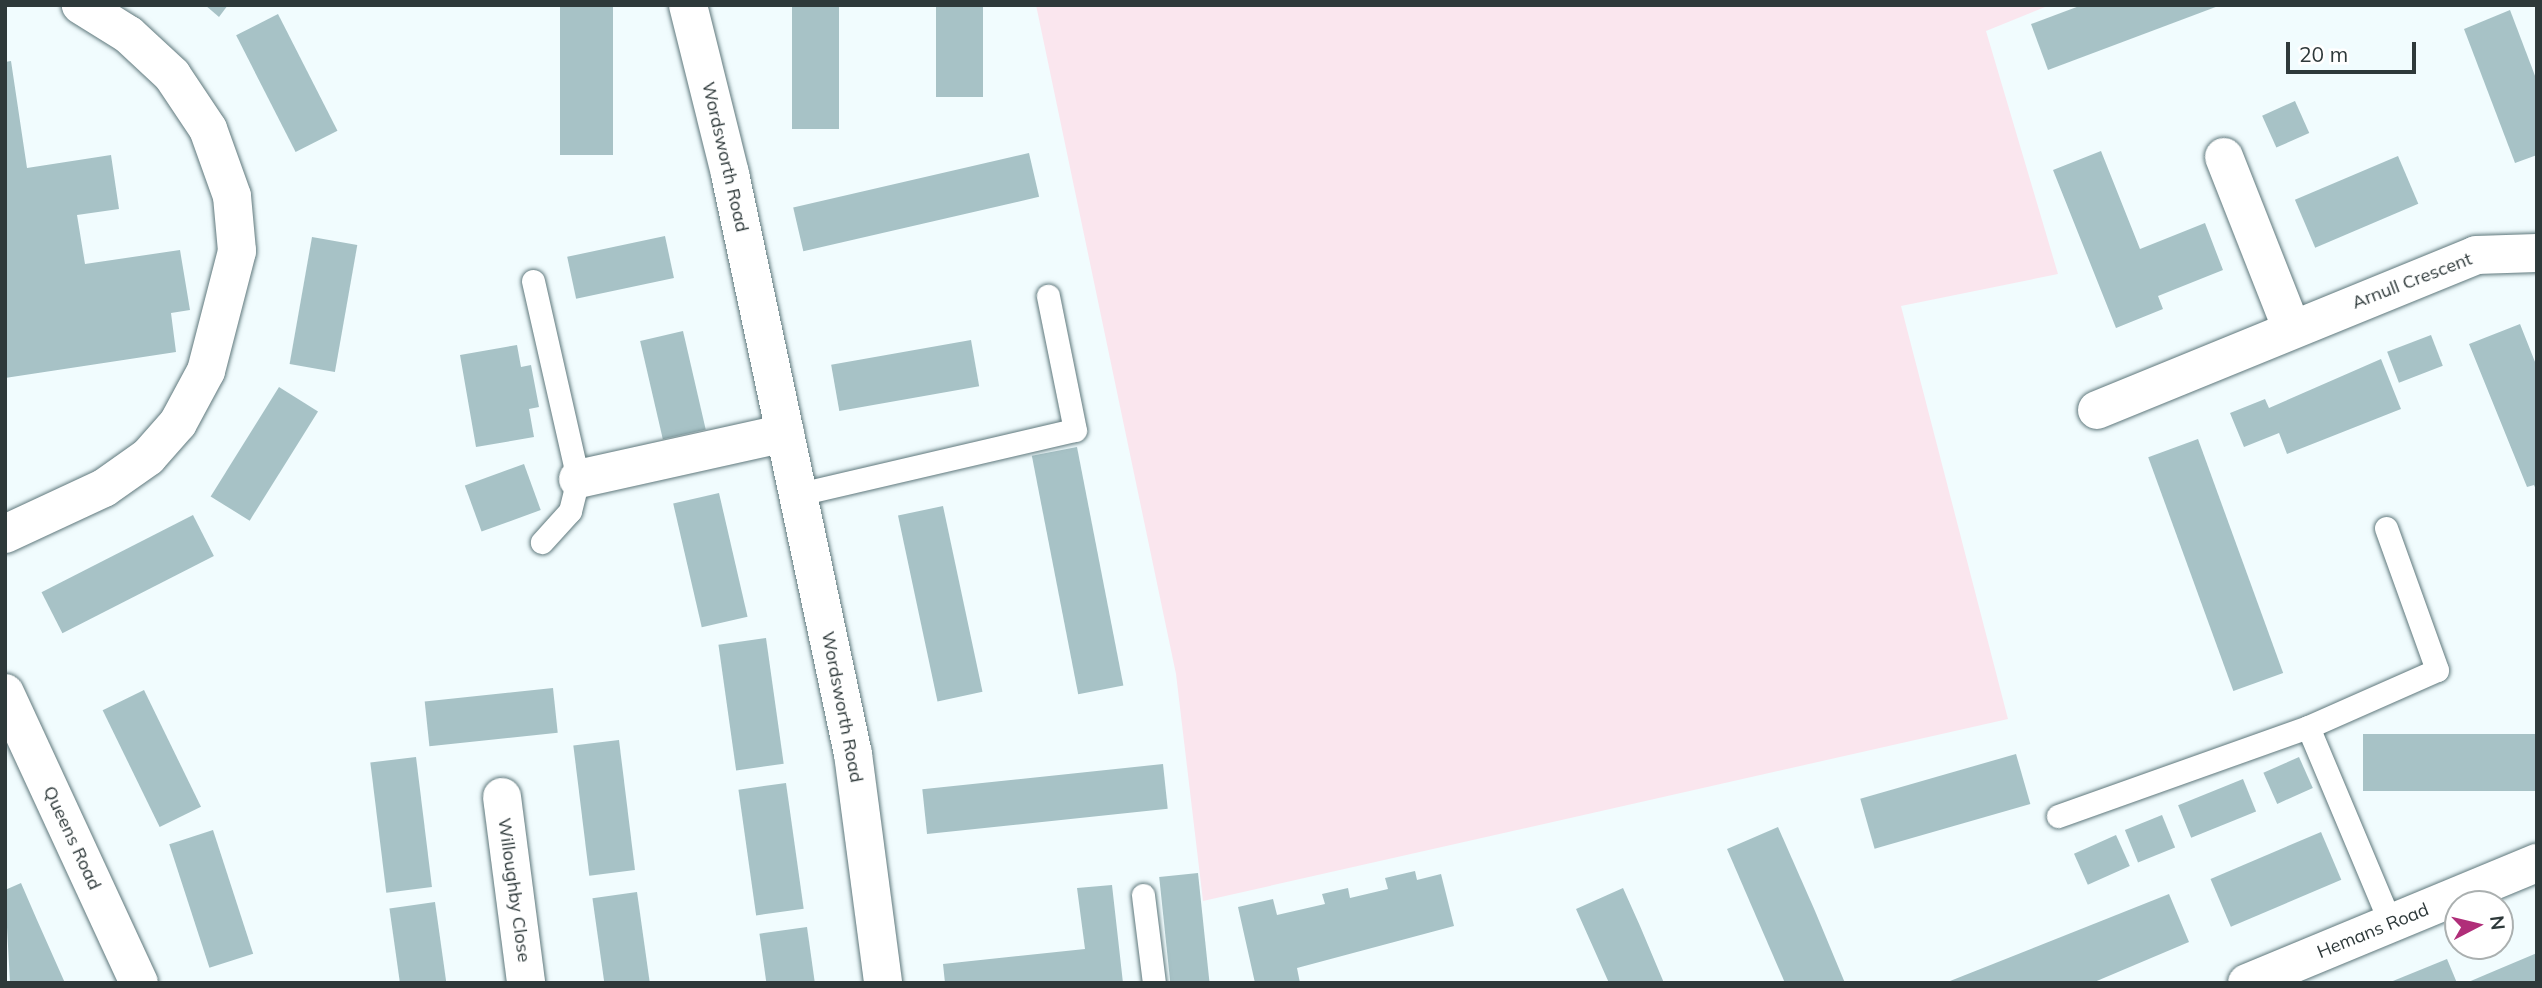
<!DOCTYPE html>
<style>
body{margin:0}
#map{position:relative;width:2542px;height:988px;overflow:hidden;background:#f1fcfe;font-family:Mulish,sans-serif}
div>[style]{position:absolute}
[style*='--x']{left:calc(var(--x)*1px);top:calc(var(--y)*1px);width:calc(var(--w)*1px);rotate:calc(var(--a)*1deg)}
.green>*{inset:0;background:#fae6ee}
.building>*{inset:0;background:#a7c2c6;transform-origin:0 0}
.roads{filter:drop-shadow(0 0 2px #5f787c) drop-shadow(0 0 2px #5f787c)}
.service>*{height:23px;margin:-11.5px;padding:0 11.5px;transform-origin:11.5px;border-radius:11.5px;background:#fff}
.minor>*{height:38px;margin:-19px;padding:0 19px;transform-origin:19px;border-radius:19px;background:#fff}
span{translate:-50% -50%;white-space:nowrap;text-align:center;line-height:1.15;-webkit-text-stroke:5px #fff;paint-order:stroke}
.street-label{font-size:18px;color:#2e393a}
.frame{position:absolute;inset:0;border:7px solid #2e393a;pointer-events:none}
.north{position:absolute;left:2444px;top:890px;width:70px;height:70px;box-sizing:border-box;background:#fff;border:2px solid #abb0b0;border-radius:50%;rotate:83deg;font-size:19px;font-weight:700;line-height:28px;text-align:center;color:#2e393a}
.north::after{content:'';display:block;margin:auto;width:24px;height:32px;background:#b02e79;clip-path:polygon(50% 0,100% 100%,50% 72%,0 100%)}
.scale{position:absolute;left:2286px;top:42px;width:130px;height:32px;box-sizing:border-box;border:4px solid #2e393a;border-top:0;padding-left:9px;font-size:21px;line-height:24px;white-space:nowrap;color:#2e393a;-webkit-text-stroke:5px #fff;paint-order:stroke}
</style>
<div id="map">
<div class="green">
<div style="clip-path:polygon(1036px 5px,2050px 5px,1986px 31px,2058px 274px,1901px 306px,2008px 719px,1203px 901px,1176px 674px)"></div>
</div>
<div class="building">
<div style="clip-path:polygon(205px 5px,228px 5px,219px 17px)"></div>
<div style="left:560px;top:5px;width:53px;height:150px"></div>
<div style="left:792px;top:5px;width:47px;height:124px"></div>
<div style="left:936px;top:5px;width:47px;height:92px"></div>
<div style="clip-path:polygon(2082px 5px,2221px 5px,2048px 70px,2031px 24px)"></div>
<div style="clip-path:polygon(2510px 10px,2537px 81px,2537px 155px,2515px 163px,2464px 29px)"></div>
<div style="left:278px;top:14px;width:131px;height:47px;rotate:63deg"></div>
<div style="clip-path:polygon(11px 61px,27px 168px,111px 155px,119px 209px,77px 215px,85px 264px,180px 250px,190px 310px,171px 313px,176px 352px,5px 378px,5px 62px)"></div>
<div style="left:2295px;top:101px;width:35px;height:36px;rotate:66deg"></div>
<div style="clip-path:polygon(2101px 151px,2140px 249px,2205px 223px,2223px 270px,2158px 296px,2163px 309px,2116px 328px,2053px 170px)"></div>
<div style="left:1029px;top:153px;width:45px;height:242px;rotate:77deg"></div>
<div style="left:2398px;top:156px;width:52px;height:112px;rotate:67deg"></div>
<div style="left:665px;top:236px;width:43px;height:100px;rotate:78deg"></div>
<div style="left:312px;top:237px;width:46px;height:129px;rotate:10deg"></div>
<div style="clip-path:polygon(2520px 324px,2537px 367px,2537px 492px,2534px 485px,2527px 487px,2469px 344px)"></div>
<div style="left:683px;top:331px;width:101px;height:44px;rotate:77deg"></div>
<div style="left:2431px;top:335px;width:33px;height:47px;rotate:69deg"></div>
<div style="left:971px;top:340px;width:47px;height:142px;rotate:80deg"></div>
<div style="clip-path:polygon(517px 345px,521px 367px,531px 365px,539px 407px,529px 409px,534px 437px,476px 447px,460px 355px)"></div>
<div style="clip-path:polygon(2381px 359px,2401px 409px,2287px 454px,2279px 433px,2244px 447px,2230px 413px,2265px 399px,2269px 408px)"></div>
<div style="left:279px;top:387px;width:46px;height:129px;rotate:32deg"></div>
<div style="left:2198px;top:439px;width:249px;height:53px;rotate:70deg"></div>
<div style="left:1077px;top:447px;width:243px;height:46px;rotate:79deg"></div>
<div style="left:524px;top:464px;width:49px;height:63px;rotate:70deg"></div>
<div style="left:719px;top:493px;width:127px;height:47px;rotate:77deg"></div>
<div style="left:943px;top:506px;width:190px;height:46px;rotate:78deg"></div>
<div style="left:193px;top:515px;width:46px;height:170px;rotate:63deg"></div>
<div style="left:766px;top:638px;width:127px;height:48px;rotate:82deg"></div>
<div style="left:553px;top:688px;width:45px;height:129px;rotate:84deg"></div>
<div style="left:144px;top:690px;width:130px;height:46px;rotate:64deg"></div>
<div style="left:2537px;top:734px;width:57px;height:174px;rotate:90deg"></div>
<div style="left:619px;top:740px;width:131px;height:46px;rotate:83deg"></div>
<div style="left:2016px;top:754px;width:52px;height:162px;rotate:74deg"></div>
<div style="left:416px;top:757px;width:131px;height:46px;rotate:83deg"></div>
<div style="left:2299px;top:757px;width:34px;height:39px;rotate:66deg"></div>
<div style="left:1163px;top:764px;width:45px;height:242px;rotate:84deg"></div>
<div style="left:2243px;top:779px;width:35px;height:70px;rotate:68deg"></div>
<div style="left:786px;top:783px;width:127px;height:48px;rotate:82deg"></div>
<div style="left:2162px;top:815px;width:35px;height:40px;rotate:68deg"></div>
<div style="clip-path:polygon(1778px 827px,1815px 911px,1845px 983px,1785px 983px,1746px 893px,1727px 849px)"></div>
<div style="left:213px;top:830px;width:130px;height:46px;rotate:72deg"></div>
<div style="left:2321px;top:832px;width:52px;height:120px;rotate:67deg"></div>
<div style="left:2116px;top:835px;width:34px;height:46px;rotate:66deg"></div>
<div style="clip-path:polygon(1415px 871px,1417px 880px,1441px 874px,1454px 926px,1297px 968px,1300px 983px,1255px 983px,1238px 907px,1273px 899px,1277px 915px,1325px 904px,1322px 894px,1348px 888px,1350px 898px,1388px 889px,1385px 878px)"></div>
<div style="left:1198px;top:873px;width:111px;height:39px;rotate:84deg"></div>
<div style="clip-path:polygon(21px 883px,37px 920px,65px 983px,10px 983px,5px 890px)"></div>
<div style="clip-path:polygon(1112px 885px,1123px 983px,945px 983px,943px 964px,1085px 949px,1077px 888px)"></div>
<div style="clip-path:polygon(1623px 888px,1640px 926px,1664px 983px,1609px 983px,1593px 947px,1576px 909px)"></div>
<div style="left:637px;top:892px;width:92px;height:45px;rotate:82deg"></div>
<div style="clip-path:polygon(2169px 894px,2189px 942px,2092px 983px,1945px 983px)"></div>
<div style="left:435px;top:902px;width:82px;height:46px;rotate:82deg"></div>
<div style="left:807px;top:927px;width:57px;height:48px;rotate:82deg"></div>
<div style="clip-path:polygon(2537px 953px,2537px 983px,2466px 983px,2499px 969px)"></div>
<div style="clip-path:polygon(2447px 959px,2457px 983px,2388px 983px)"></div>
</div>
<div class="roads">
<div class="service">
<div style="--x:533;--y:281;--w:203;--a:77.2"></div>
<div style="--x:578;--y:479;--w:33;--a:104"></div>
<div style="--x:570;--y:511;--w:42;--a:132.1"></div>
<div style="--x:799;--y:494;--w:283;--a:-13.1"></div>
<div style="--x:1075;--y:430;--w:137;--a:-101.4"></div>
<div style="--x:2386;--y:528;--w:151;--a:70.2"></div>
<div style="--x:2437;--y:670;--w:141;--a:156.2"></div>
<div style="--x:2308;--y:727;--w:214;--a:67.2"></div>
<div style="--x:2058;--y:816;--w:265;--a:-19.6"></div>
<div style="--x:1143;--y:895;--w:89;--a:82.9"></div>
</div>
<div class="minor">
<div style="--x:688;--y:5;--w:174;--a:76"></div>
<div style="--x:730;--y:174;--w:593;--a:78.03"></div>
<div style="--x:853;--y:754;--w:231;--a:82.5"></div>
<div style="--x:2224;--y:157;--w:183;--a:68.5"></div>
<div style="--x:2097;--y:410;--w:409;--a:-22.2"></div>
<div style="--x:2476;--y:255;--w:61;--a:-1.9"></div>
<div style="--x:578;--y:479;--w:212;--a:-12.5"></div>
<div style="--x:5;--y:534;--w:109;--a:-24.9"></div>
<div style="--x:104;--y:488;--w:54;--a:-35.2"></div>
<div style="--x:148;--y:457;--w:45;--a:-48.6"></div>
<div style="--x:178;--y:423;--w:59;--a:-61.7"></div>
<div style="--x:206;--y:371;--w:124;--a:-75.5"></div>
<div style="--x:237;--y:251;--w:55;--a:-95.2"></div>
<div style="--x:232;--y:196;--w:71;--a:-109.7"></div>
<div style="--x:208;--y:129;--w:65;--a:-123.7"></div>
<div style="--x:172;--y:75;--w:59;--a:-137.1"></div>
<div style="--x:129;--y:35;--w:57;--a:-148"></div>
<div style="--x:5;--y:693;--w:319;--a:65.2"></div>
<div style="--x:502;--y:797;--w:188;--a:82.6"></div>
<div style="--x:2247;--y:983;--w:314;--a:-22.5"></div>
</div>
</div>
<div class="street-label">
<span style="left:725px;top:157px;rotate:77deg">Wordsworth Road</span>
<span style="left:2412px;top:281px;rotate:-21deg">Arnull Crescent</span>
<span style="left:842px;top:707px;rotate:79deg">Wordsworth Road</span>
<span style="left:72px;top:838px;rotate:65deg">Queens Road</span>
<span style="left:514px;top:890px;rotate:82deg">Willoughby Close</span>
<span style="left:2373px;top:931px;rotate:-22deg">Hemans Road</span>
</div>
<div class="frame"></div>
<div class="north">N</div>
<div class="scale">20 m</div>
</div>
